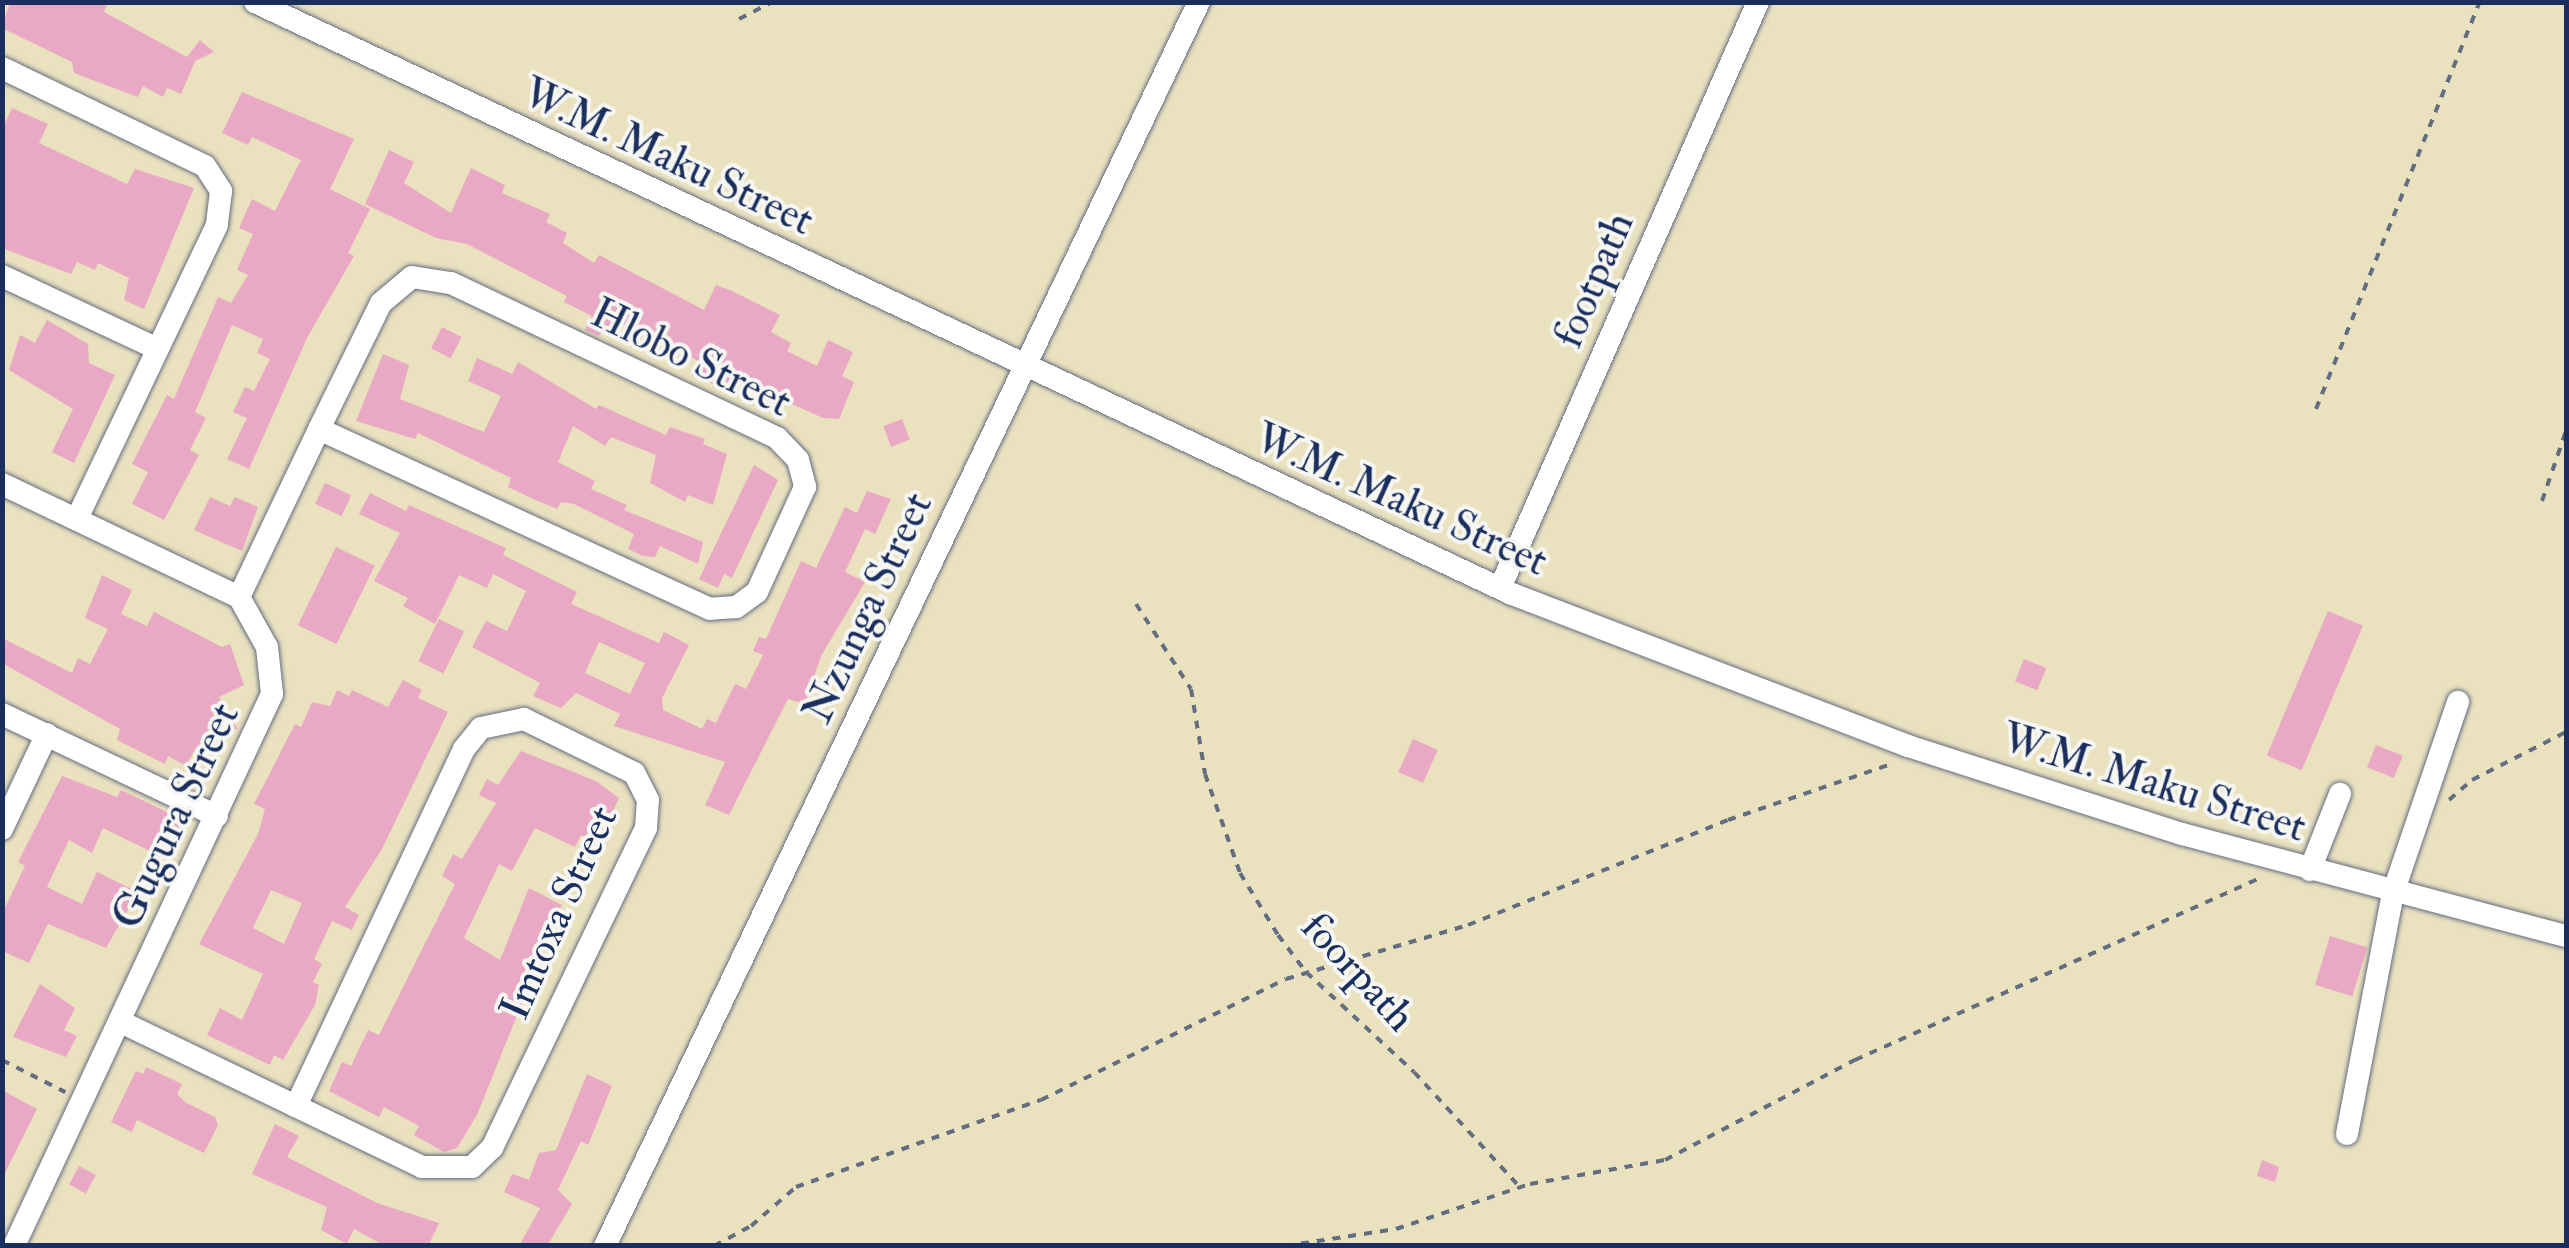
<!DOCTYPE html>
<style>
body{margin:0}
#map{position:relative;width:2569px;height:1248px;overflow:hidden;background:#eae1bf;font-family:"IM FELL Double Pica",serif}
div>[style]{position:absolute}
[style*='--x']{left:calc(var(--x)*1px);top:calc(var(--y)*1px);width:calc(var(--w)*1px);rotate:calc(var(--a)*1deg)}
.building>*{inset:0;background:#e9a8c3;transform-origin:0 0}
.path>*{height:4px;margin-top:-2px;transform-origin:0;background:repeating-linear-gradient(90deg,#636d80 0 8px,transparent 0 16px)}
.roads{filter:drop-shadow(0 0 2px #636d80) drop-shadow(0 0 2px #636d80)}
.minor>*{height:22px;margin:-11px;padding:0 11px;transform-origin:11px;border-radius:11px;background:#fff}
span{translate:-50% -50%;white-space:nowrap;text-align:center;line-height:1.15;-webkit-text-stroke:8px #f6f6f2;paint-order:stroke}
.street-label{font-size:42px;color:#1b2f5e}
.frame{position:absolute;inset:0;border:5px solid #1b2f5e;pointer-events:none}
</style>
<div id="map">
<div class="building">
<div style="clip-path:polygon(10px 2px,108px 2px,104px 12px,187px 57px,200px 40px,214px 52px,195px 61px,181px 94px,167px 88px,163px 97px,143px 86px,138px 97px,74px 73px,72px 62px,2px 28px)"></div>
<div style="clip-path:polygon(242px 92px,354px 139px,330px 189px,370px 209px,348px 253px,354px 256px,307px 338px,249px 469px,227px 459px,247px 418px,233px 412px,245px 387px,254px 391px,270px 359px,257px 353px,263px 339px,232px 325px,195px 412px,206px 418px,190px 450px,199px 455px,164px 520px,132px 504px,148px 472px,132px 464px,167px 395px,174px 399px,218px 297px,231px 303px,248px 275px,237px 270px,253px 234px,239px 228px,252px 199px,275px 211px,301px 160px,252px 137px,248px 145px,222px 133px)"></div>
<div style="clip-path:polygon(12px 108px,48px 124px,39px 143px,127px 184px,135px 169px,194px 188px,144px 309px,124px 300px,129px 278px,98px 263px,95px 270px,77px 262px,71px 274px,2px 248px,2px 130px)"></div>
<div style="clip-path:polygon(389px 150px,414px 162px,404px 183px,451px 213px,471px 168px,505px 185px,502px 193px,550px 214px,546px 222px,567px 233px,563px 243px,594px 263px,599px 255px,704px 310px,716px 285px,732px 291px,780px 315px,771px 332px,791px 343px,787px 351px,817px 366px,828px 340px,853px 352px,842px 376px,854px 382px,839px 419px,823px 418px,736px 379px,730px 390px,692px 376px,698px 361px,646px 331px,613px 322px,598px 336px,585px 330px,592px 316px,564px 302px,567px 296px,467px 244px,436px 238px,365px 204px)"></div>
<div style="clip-path:polygon(47px 320px,88px 344px,89px 363px,115px 375px,74px 463px,52px 452px,73px 409px,9px 370px,20px 335px,35px 343px)"></div>
<div style="left:442px;top:327px;width:22px;height:24px;rotate:27deg"></div>
<div style="clip-path:polygon(383px 354px,409px 365px,400px 399px,484px 432px,501px 396px,468px 381px,477px 358px,512px 374px,518px 362px,596px 409px,599px 405px,666px 435px,670px 427px,705px 439px,703px 444px,727px 454px,713px 505px,688px 495px,685px 502px,650px 483px,656px 455px,611px 437px,605px 446px,573px 426px,558px 462px,595px 481px,591px 489px,627px 505px,624px 510px,703px 542px,698px 564px,660px 546px,655px 557px,643px 556px,628px 549px,634px 534px,574px 504px,561px 502px,557px 509px,531px 498px,508px 487px,511px 478px,418px 433px,415px 439px,356px 421px)"></div>
<div style="left:902px;top:419px;width:22px;height:20px;rotate:69deg"></div>
<div style="clip-path:polygon(754px 465px,778px 480px,732px 578px,724px 574px,718px 588px,699px 579px)"></div>
<div style="left:325px;top:483px;width:29px;height:23px;rotate:25deg"></div>
<div style="clip-path:polygon(evenodd,867px 491px,891px 499px,875px 534px,865px 529px,845px 572px,865px 582px,821px 656px,805px 704px,788px 699px,729px 815px,705px 805px,725px 762px,614px 726px,620px 714px,576px 693px,561px 708px,533px 696px,540px 683px,472px 647px,486px 621px,507px 631px,526px 591px,493px 574px,487px 588px,459px 575px,435px 624px,403px 606px,408px 598px,374px 581px,400px 533px,359px 514px,370px 493px,406px 511px,409px 505px,506px 548px,503px 555px,577px 592px,571px 604px,659px 643px,664px 632px,689px 645px,662px 698px,663px 710px,702px 729px,707px 719px,716px 723px,735px 684px,746px 689px,763px 655px,753px 651px,759px 637px,766px 639px,801px 561px,816px 568px,845px 507px,857px 513px,867px 491px,599px 642px,645px 663px,630px 694px,585px 673px,599px 642px)"></div>
<div style="clip-path:polygon(210px 497px,230px 506px,235px 497px,258px 507px,242px 551px,194px 530px)"></div>
<div style="left:336px;top:547px;width:43px;height:87px;rotate:26deg"></div>
<div style="clip-path:polygon(102px 575px,132px 590px,121px 614px,147px 626px,154px 612px,222px 647px,230px 644px,244px 685px,219px 697px,238px 730px,219px 722px,204px 754px,195px 749px,186px 766px,168px 756px,165px 764px,117px 740px,120px 729px,2px 663px,2px 638px,72px 673px,78px 658px,90px 664px,108px 629px,85px 618px)"></div>
<div style="left:2328px;top:611px;width:38px;height:157px;rotate:23deg"></div>
<div style="left:439px;top:619px;width:28px;height:47px;rotate:26deg"></div>
<div style="left:2024px;top:659px;width:24px;height:24px;rotate:22deg"></div>
<div style="clip-path:polygon(evenodd,403px 680px,422px 690px,418px 698px,448px 712px,382px 849px,345px 907px,359px 915px,352px 930px,332px 921px,314px 959px,322px 964px,313px 982px,319px 985px,315px 1005px,283px 1060px,274px 1055px,270px 1065px,207px 1035px,220px 1008px,242px 1020px,263px 974px,199px 944px,258px 834px,265px 809px,254px 804px,295px 724px,301px 727px,312px 702px,330px 706px,337px 690px,349px 696px,352px 690px,388px 707px,403px 680px,271px 890px,302px 903px,284px 944px,253px 928px,271px 890px)"></div>
<div style="left:1413px;top:739px;width:27px;height:36px;rotate:24deg"></div>
<div style="left:2376px;top:745px;width:29px;height:24px;rotate:22deg"></div>
<div style="clip-path:polygon(521px 751px,596px 781px,619px 798px,598px 843px,581px 835px,575px 847px,535px 828px,512px 871px,499px 864px,464px 938px,500px 960px,529px 888px,562px 905px,527px 967px,547px 977px,537px 998px,526px 993px,477px 1115px,457px 1148px,444px 1152px,414px 1135px,419px 1126px,384px 1107px,379px 1117px,329px 1091px,342px 1062px,351px 1066px,368px 1030px,379px 1035px,455px 884px,442px 876px,453px 854px,462px 859px,496px 803px,479px 795px,487px 779px,498px 785px)"></div>
<div style="clip-path:polygon(62px 776px,117px 797px,121px 790px,177px 817px,182px 832px,168px 860px,103px 828px,92px 853px,69px 840px,47px 887px,82px 904px,97px 872px,138px 892px,106px 948px,48px 924px,29px 963px,2px 951px,2px 914px,25px 866px,18px 862px)"></div>
<div style="left:2330px;top:936px;width:39px;height:51px;rotate:17deg"></div>
<div style="clip-path:polygon(40px 984px,75px 1008px,64px 1030px,77px 1036px,66px 1057px,13px 1037px)"></div>
<div style="clip-path:polygon(146px 1067px,182px 1084px,177px 1094px,185px 1102px,215px 1117px,218px 1125px,204px 1153px,137px 1120px,132px 1132px,111px 1122px,136px 1071px,143px 1074px)"></div>
<div style="clip-path:polygon(587px 1074px,612px 1086px,588px 1145px,581px 1141px,558px 1190px,572px 1204px,547px 1246px,519px 1246px,540px 1208px,504px 1192px,512px 1174px,529px 1180px,539px 1153px,556px 1150px)"></div>
<div style="clip-path:polygon(2px 1090px,37px 1109px,2px 1179px)"></div>
<div style="clip-path:polygon(275px 1124px,299px 1136px,287px 1157px,377px 1203px,439px 1223px,428px 1246px,385px 1246px,354px 1229px,347px 1244px,321px 1230px,327px 1207px,252px 1174px)"></div>
<div style="clip-path:polygon(2262px 1160px,2279px 1167px,2275px 1182px,2257px 1176px)"></div>
<div style="left:79px;top:1166px;width:19px;height:21px;rotate:28deg"></div>
</div>
<div class="path">
<div style="--x:739;--y:19;--w:38;--a:-27"></div>
<div style="--x:2316;--y:409;--w:439;--a:-68.1"></div>
<div style="--x:2542;--y:501;--w:74;--a:-71.1"></div>
<div style="--x:2566;--y:587;--w:1;--a:-90"></div>
<div style="--x:1136;--y:604;--w:101;--a:57.1"></div>
<div style="--x:1191;--y:689;--w:86;--a:80.6"></div>
<div style="--x:1205;--y:774;--w:105;--a:70.5"></div>
<div style="--x:1240;--y:873;--w:73;--a:58.5"></div>
<div style="--x:1278;--y:935;--w:46;--a:52.9"></div>
<div style="--x:1306;--y:972;--w:147;--a:42.8"></div>
<div style="--x:1414;--y:1072;--w:155;--a:47.4"></div>
<div style="--x:2449;--y:800;--w:30;--a:-41"></div>
<div style="--x:2472;--y:780;--w:106;--a:-27.1"></div>
<div style="--x:2;--y:1060;--w:71;--a:26.9"></div>
<div style="--x:714;--y:1246;--w:42;--a:-28.4"></div>
<div style="--x:751;--y:1226;--w:60;--a:-40.9"></div>
<div style="--x:796;--y:1187;--w:260;--a:-19.6"></div>
<div style="--x:1041;--y:1100;--w:273;--a:-26.3"></div>
<div style="--x:1286;--y:979;--w:190;--a:-16.5"></div>
<div style="--x:1468;--y:925;--w:280;--a:-22"></div>
<div style="--x:1728;--y:820;--w:173;--a:-18.9"></div>
<div style="--x:1285;--y:1246;--w:112;--a:-8.7"></div>
<div style="--x:1396;--y:1229;--w:141;--a:-18.6"></div>
<div style="--x:1530;--y:1184;--w:137;--a:-10.1"></div>
<div style="--x:1665;--y:1160;--w:215;--a:-27.8"></div>
<div style="--x:1855;--y:1060;--w:444;--a:-24.2"></div>
</div>
<div class="roads">
<div class="minor">
<div style="--x:255;--y:2;--w:1389;--a:25.22"></div>
<div style="--x:1512;--y:594;--w:424;--a:21"></div>
<div style="--x:1908;--y:746;--w:288;--a:17.8"></div>
<div style="--x:2182;--y:834;--w:397;--a:14.9"></div>
<div style="--x:2;--y:68;--w:225;--a:25.8"></div>
<div style="--x:205;--y:166;--w:30;--a:57"></div>
<div style="--x:221;--y:191;--w:34;--a:97"></div>
<div style="--x:217;--y:225;--w:326;--a:115.5"></div>
<div style="--x:2;--y:276;--w:170;--a:25.1"></div>
<div style="--x:2;--y:484;--w:263;--a:25.5"></div>
<div style="--x:239;--y:597;--w:57;--a:60.8"></div>
<div style="--x:267;--y:647;--w:47;--a:83.9"></div>
<div style="--x:272;--y:694;--w:609;--a:115.05"></div>
<div style="--x:1500;--y:588;--w:640;--a:-66.24"></div>
<div style="--x:239;--y:597;--w:186;--a:-64.5"></div>
<div style="--x:319;--y:429;--w:140;--a:-63.8"></div>
<div style="--x:381;--y:303;--w:40;--a:-40"></div>
<div style="--x:412;--y:277;--w:39;--a:9"></div>
<div style="--x:451;--y:283;--w:361;--a:25.4"></div>
<div style="--x:777;--y:438;--w:30;--a:46"></div>
<div style="--x:798;--y:460;--w:28;--a:75"></div>
<div style="--x:805;--y:487;--w:115;--a:114.6"></div>
<div style="--x:757;--y:592;--w:26;--a:144"></div>
<div style="--x:736;--y:607;--w:26;--a:176"></div>
<div style="--x:710;--y:609;--w:430;--a:-155.3"></div>
<div style="--x:2;--y:714;--w:238;--a:25.4"></div>
<div style="--x:2;--y:829;--w:105;--a:-64.7"></div>
<div style="--x:2310;--y:870;--w:82;--a:-68.5"></div>
<div style="--x:121;--y:1022;--w:334;--a:25.7"></div>
<div style="--x:422;--y:1167;--w:50;--a:0"></div>
<div style="--x:472;--y:1167;--w:28;--a:-44"></div>
<div style="--x:492;--y:1148;--w:355;--a:-64.3"></div>
<div style="--x:646;--y:828;--w:28;--a:-86"></div>
<div style="--x:648;--y:800;--w:30;--a:-117"></div>
<div style="--x:634;--y:773;--w:123;--a:-153.9"></div>
<div style="--x:524;--y:719;--w:44;--a:168.2"></div>
<div style="--x:481;--y:728;--w:27;--a:129"></div>
<div style="--x:464;--y:749;--w:395;--a:115.2"></div>
<div style="--x:2347;--y:1134;--w:245;--a:-79.2"></div>
<div style="--x:2393;--y:893;--w:202;--a:-71.2"></div>
<div style="--x:605;--y:1246;--w:1379;--a:-64.48"></div>
</div>
</div>
<div class="street-label">
<span style="left:668px;top:157px;rotate:25deg">W.M. Maku Street</span>
<span style="left:1594px;top:280px;rotate:-67deg">footpath</span>
<span style="left:691px;top:358px;rotate:26deg">Hlobo Street</span>
<span style="left:1401px;top:500px;rotate:24deg">W.M. Maku Street</span>
<span style="left:868px;top:608px;rotate:-65deg">Nzunga Street</span>
<span style="left:2154px;top:783px;rotate:17deg">W.M. Maku Street</span>
<span style="left:176px;top:816px;rotate:-65deg">Gugura Street</span>
<span style="left:559px;top:913px;rotate:-66deg">Imtoxa Street</span>
<span style="left:1358px;top:972px;rotate:47deg">foorpath</span>
</div>
<div class="frame"></div>
</div>
